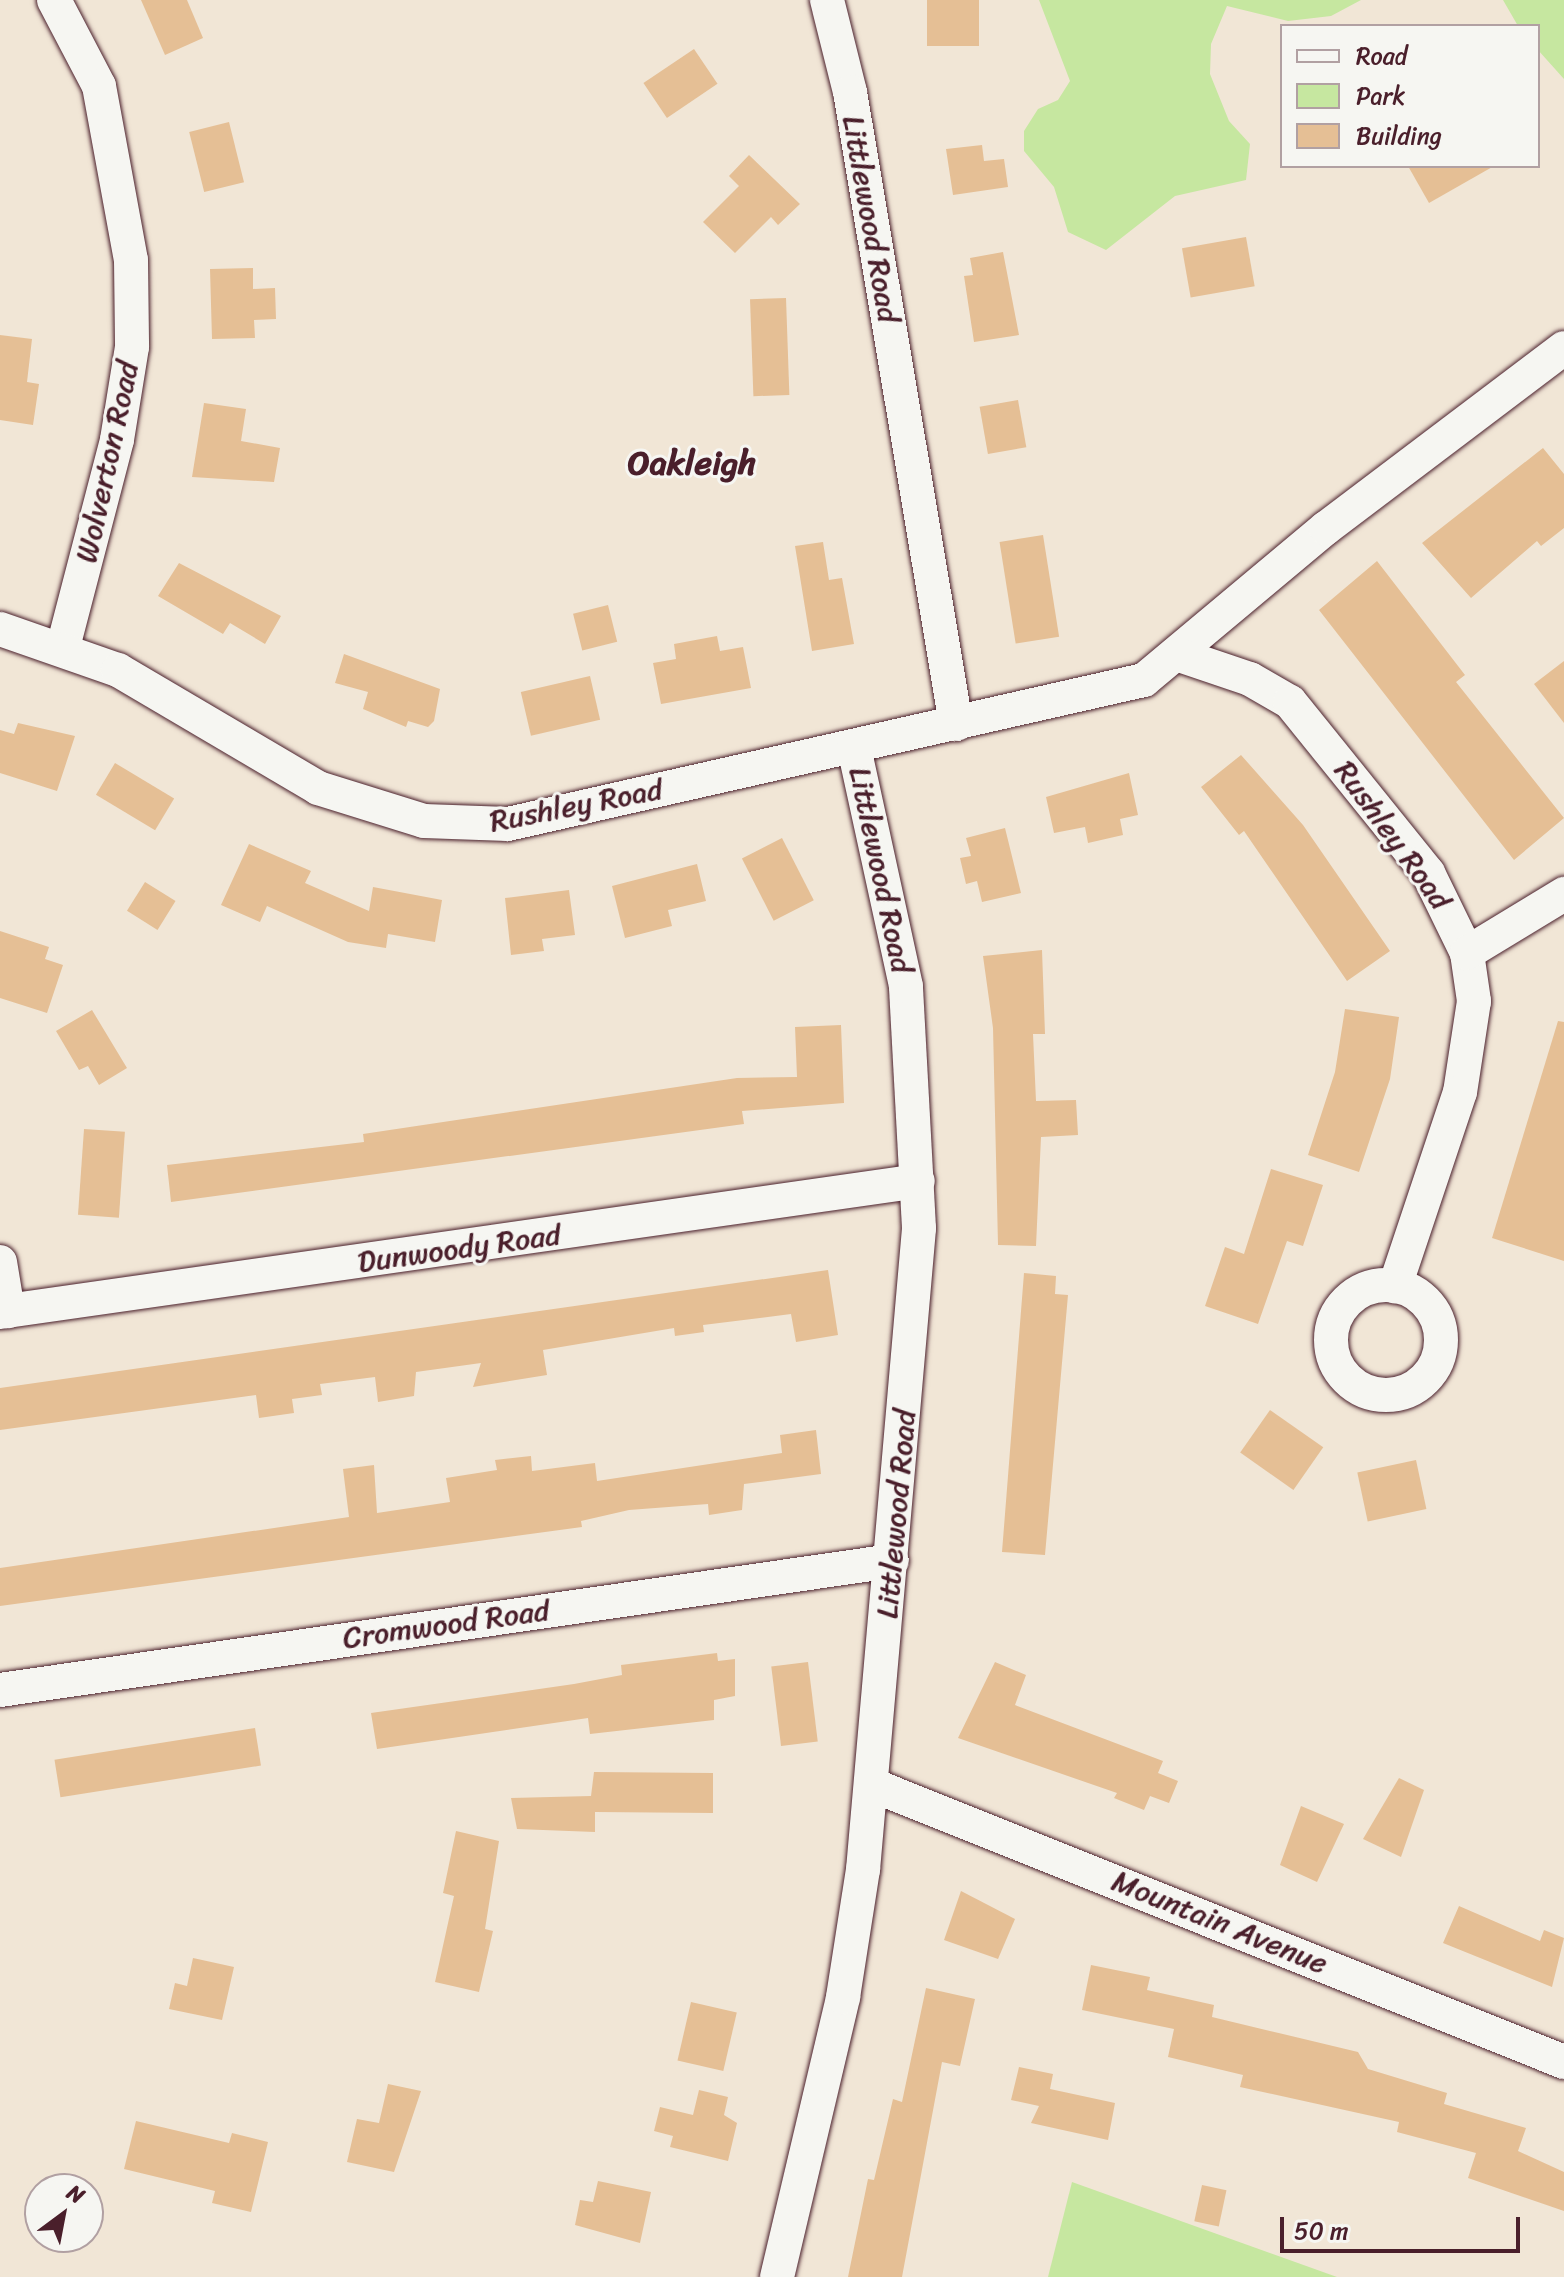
<!DOCTYPE html>
<style>
body{margin:0}
#map{position:relative;width:1564px;height:2277px;overflow:hidden;background:#f1e6d6;font-family:Sriracha,sans-serif}
div>[style]{position:absolute}
[style*='--x']{left:calc(var(--x)*1px);top:calc(var(--y)*1px);width:calc(var(--w)*1px);rotate:calc(var(--a)*1deg)}
.green>*{inset:0;background:#c6e7a0}
.building>*{inset:0;background:#e5bf95;transform-origin:0 0}
.roads{filter:drop-shadow(0 0 2px #4a1f2b) drop-shadow(0 0 2px #4a1f2b)}
.minor>*{height:34px;margin:-17px;padding:0 17px;transform-origin:17px;border-radius:17px;background:#f6f6f2}
.minor>.ring{margin:-17px;padding:0;box-sizing:content-box;background:none;border:34px solid #f6f6f2;border-radius:50%}
span{translate:-50% -50%;white-space:nowrap;text-align:center;line-height:1.15;-webkit-text-stroke:6px #f6f6f2;paint-order:stroke}
.street-label{font-size:30px;color:#4a1f2b}
.quarter-label{font-size:34px;color:#4a1f2b;font-weight:700}
.legend{position:absolute;left:1280px;top:24px;width:260px;height:144px;box-sizing:border-box;background:#f6f6f2;border:2px solid #b1a0a2;margin:0;padding:10px 14px;list-style:none;font-size:24px;color:#4a1f2b}
.legend li{display:flex;align-items:center;gap:16px;height:40px}
.legend b{width:40px;border:2px solid #b1a0a2}
.north{position:absolute;left:24px;top:2173px;width:80px;height:80px;box-sizing:border-box;background:#f6f6f2;border:2px solid #b1a0a2;border-radius:50%;rotate:32deg;font-size:22px;font-weight:700;line-height:32px;text-align:center;color:#4a1f2b}
.north::after{content:'';display:block;margin:auto;width:28px;height:36px;background:#4a1f2b;clip-path:polygon(50% 0,100% 100%,50% 72%,0 100%)}
.scale{position:absolute;left:1280px;top:2217px;width:240px;height:36px;box-sizing:border-box;border:4px solid #4a1f2b;border-top:0;padding-left:10px;font-size:24px;line-height:28px;white-space:nowrap;color:#4a1f2b;-webkit-text-stroke:6px #f6f6f2;paint-order:stroke}
</style>
<div id="map">
<div class="green">
<div style="clip-path:polygon(1039px 0,1361px 0,1331px 16px,1288px 21px,1227px 6px,1211px 44px,1210px 74px,1229px 121px,1250px 144px,1246px 180px,1175px 196px,1106px 250px,1068px 232px,1054px 187px,1024px 151px,1024px 131px,1038px 109px,1058px 100px,1070px 81px)"></div>
<div style="clip-path:polygon(1503px 0,1564px 0,1564px 79px,1538px 50px,1538px 26px,1518px 26px)"></div>
<div style="clip-path:polygon(1072px 2182px,1337px 2277px,1048px 2277px)"></div>
</div>
<div class="building">
<div style="clip-path:polygon(141px 0,187px 0,203px 38px,165px 55px)"></div>
<div style="left:927px;top:0;width:52px;height:46px"></div>
<div style="left:694px;top:49px;width:42px;height:61px;rotate:56deg"></div>
<div style="left:229px;top:122px;width:62px;height:41px;rotate:76deg"></div>
<div style="clip-path:polygon(982px 145px,984px 161px,1004px 159px,1008px 187px,953px 195px,946px 149px)"></div>
<div style="clip-path:polygon(749px 155px,800px 204px,778px 225px,771px 217px,735px 253px,703px 222px,739px 186px,729px 176px)"></div>
<div style="clip-path:polygon(1408px 166px,1494px 166px,1429px 203px)"></div>
<div style="left:1246px;top:237px;width:50px;height:65px;rotate:80deg"></div>
<div style="clip-path:polygon(1003px 252px,1019px 335px,974px 342px,964px 276px,973px 275px,970px 258px)"></div>
<div style="clip-path:polygon(253px 268px,253px 289px,275px 288px,276px 319px,254px 320px,255px 338px,212px 339px,210px 269px)"></div>
<div style="left:786px;top:298px;width:97px;height:36px;rotate:88deg"></div>
<div style="clip-path:polygon(0 335px,32px 339px,27px 382px,39px 384px,33px 425px,0 420px)"></div>
<div style="left:1018px;top:400px;width:48px;height:39px;rotate:80deg"></div>
<div style="clip-path:polygon(204px 403px,246px 409px,241px 441px,280px 448px,274px 482px,192px 477px)"></div>
<div style="clip-path:polygon(1543px 448px,1564px 474px,1564px 528px,1541px 546px,1537px 541px,1471px 598px,1422px 543px)"></div>
<div style="left:1043px;top:535px;width:103px;height:44px;rotate:81deg"></div>
<div style="clip-path:polygon(823px 542px,829px 580px,842px 578px,854px 644px,812px 651px,795px 546px)"></div>
<div style="clip-path:polygon(1377px 561px,1465px 675px,1456px 682px,1564px 818px,1514px 860px,1319px 610px)"></div>
<div style="clip-path:polygon(179px 563px,281px 616px,265px 644px,230px 623px,223px 634px,158px 596px)"></div>
<div style="left:608px;top:605px;width:38px;height:36px;rotate:76deg"></div>
<div style="clip-path:polygon(717px 636px,720px 651px,743px 647px,751px 688px,661px 704px,653px 663px,676px 659px,674px 644px)"></div>
<div style="clip-path:polygon(344px 654px,440px 689px,434px 721px,428px 727px,408px 721px,406px 727px,363px 709px,368px 692px,335px 683px)"></div>
<div style="clip-path:polygon(1564px 661px,1564px 723px,1534px 684px)"></div>
<div style="left:590px;top:676px;width:45px;height:71px;rotate:77deg"></div>
<div style="clip-path:polygon(18px 723px,75px 736px,57px 791px,0 773px,0 730px,14px 734px)"></div>
<div style="clip-path:polygon(1241px 755px,1303px 825px,1390px 951px,1347px 981px,1244px 831px,1239px 835px,1201px 787px)"></div>
<div style="left:115px;top:763px;width:69px;height:37px;rotate:31deg"></div>
<div style="clip-path:polygon(1129px 773px,1138px 815px,1120px 819px,1123px 835px,1088px 843px,1085px 827px,1054px 833px,1046px 797px)"></div>
<div style="clip-path:polygon(1005px 828px,1021px 893px,982px 902px,977px 881px,966px 884px,960px 858px,971px 856px,966px 838px)"></div>
<div style="left:782px;top:838px;width:70px;height:45px;rotate:63deg"></div>
<div style="clip-path:polygon(249px 844px,311px 871px,305px 883px,369px 911px,373px 887px,442px 900px,435px 942px,388px 934px,386px 948px,348px 942px,267px 906px,260px 922px,221px 905px)"></div>
<div style="clip-path:polygon(697px 864px,706px 901px,668px 910px,672px 926px,625px 938px,612px 886px)"></div>
<div style="left:145px;top:882px;width:36px;height:34px;rotate:32deg"></div>
<div style="clip-path:polygon(569px 890px,575px 935px,542px 939px,544px 951px,511px 955px,505px 898px)"></div>
<div style="clip-path:polygon(0 931px,49px 947px,45px 959px,63px 965px,47px 1013px,0 998px)"></div>
<div style="clip-path:polygon(1042px 950px,1045px 1034px,1033px 1034px,1036px 1101px,1076px 1100px,1078px 1135px,1041px 1137px,1036px 1246px,998px 1245px,993px 1028px,983px 956px)"></div>
<div style="clip-path:polygon(1345px 1009px,1399px 1017px,1390px 1079px,1359px 1172px,1308px 1155px,1335px 1072px)"></div>
<div style="clip-path:polygon(92px 1010px,127px 1068px,99px 1085px,88px 1066px,79px 1070px,56px 1031px)"></div>
<div style="clip-path:polygon(1558px 1021px,1564px 1022px,1564px 1261px,1492px 1238px)"></div>
<div style="clip-path:polygon(841px 1025px,844px 1103px,742px 1111px,744px 1124px,171px 1202px,167px 1165px,364px 1142px,363px 1134px,737px 1078px,797px 1077px,795px 1027px)"></div>
<div style="left:84px;top:1129px;width:41px;height:86px;rotate:4deg"></div>
<div style="clip-path:polygon(1271px 1169px,1323px 1185px,1303px 1246px,1287px 1241px,1258px 1324px,1205px 1306px,1225px 1247px,1244px 1254px)"></div>
<div style="clip-path:polygon(828px 1270px,838px 1335px,796px 1342px,791px 1314px,703px 1325px,704px 1332px,675px 1336px,674px 1328px,543px 1350px,547px 1375px,473px 1387px,481px 1363px,416px 1372px,414px 1396px,378px 1402px,375px 1377px,320px 1384px,322px 1395px,292px 1399px,294px 1413px,259px 1418px,256px 1395px,0 1430px,0 1388px)"></div>
<div style="clip-path:polygon(1024px 1273px,1056px 1276px,1055px 1294px,1068px 1295px,1045px 1555px,1002px 1552px)"></div>
<div style="left:1270px;top:1410px;width:65px;height:52px;rotate:35deg"></div>
<div style="clip-path:polygon(816px 1430px,821px 1474px,744px 1484px,742px 1510px,709px 1515px,708px 1504px,629px 1510px,581px 1521px,582px 1527px,0 1606px,0 1568px,349px 1517px,343px 1469px,374px 1465px,377px 1513px,450px 1502px,446px 1478px,497px 1470px,495px 1460px,531px 1456px,532px 1471px,595px 1463px,597px 1481px,782px 1453px,780px 1435px)"></div>
<div style="left:1416px;top:1460px;width:50px;height:60px;rotate:78deg"></div>
<div style="clip-path:polygon(717px 1653px,718px 1661px,735px 1659px,735px 1696px,714px 1700px,714px 1720px,590px 1734px,588px 1718px,377px 1749px,371px 1713px,574px 1684px,622px 1675px,621px 1665px)"></div>
<div style="left:808px;top:1662px;width:80px;height:37px;rotate:83deg"></div>
<div style="clip-path:polygon(995px 1662px,1026px 1675px,1015px 1705px,1163px 1761px,1158px 1773px,1178px 1781px,1169px 1803px,1150px 1796px,1144px 1810px,1114px 1798px,1117px 1793px,958px 1738px)"></div>
<div style="left:255px;top:1728px;width:38px;height:203px;rotate:81deg"></div>
<div style="clip-path:polygon(594px 1772px,713px 1773px,713px 1813px,595px 1812px,595px 1832px,517px 1829px,511px 1798px,591px 1796px)"></div>
<div style="clip-path:polygon(1399px 1778px,1424px 1790px,1401px 1857px,1363px 1839px)"></div>
<div style="clip-path:polygon(1301px 1806px,1344px 1824px,1317px 1882px,1280px 1865px)"></div>
<div style="clip-path:polygon(456px 1831px,499px 1841px,485px 1929px,493px 1931px,479px 1992px,435px 1982px,454px 1896px,443px 1893px)"></div>
<div style="clip-path:polygon(961px 1891px,1015px 1919px,998px 1959px,944px 1940px)"></div>
<div style="clip-path:polygon(1459px 1906px,1540px 1941px,1544px 1930px,1564px 1938px,1552px 1987px,1443px 1943px)"></div>
<div style="clip-path:polygon(193px 1958px,234px 1967px,222px 2020px,169px 2009px,175px 1983px,187px 1986px)"></div>
<div style="clip-path:polygon(1091px 1965px,1150px 1977px,1147px 1990px,1214px 2005px,1212px 2017px,1358px 2052px,1368px 2069px,1447px 2093px,1444px 2104px,1526px 2128px,1518px 2151px,1564px 2172px,1564px 2211px,1468px 2178px,1476px 2153px,1397px 2132px,1399px 2122px,1240px 2087px,1243px 2075px,1168px 2057px,1174px 2029px,1082px 2010px)"></div>
<div style="clip-path:polygon(926px 1988px,975px 1999px,960px 2066px,942px 2062px,902px 2277px,848px 2277px,868px 2179px,874px 2180px,893px 2099px,902px 2102px)"></div>
<div style="left:691px;top:2002px;width:47px;height:60px;rotate:13deg"></div>
<div style="clip-path:polygon(1019px 2067px,1053px 2074px,1050px 2089px,1115px 2103px,1108px 2140px,1031px 2123px,1039px 2106px,1011px 2100px)"></div>
<div style="clip-path:polygon(388px 2084px,421px 2091px,394px 2172px,347px 2162px,357px 2119px,379px 2123px)"></div>
<div style="clip-path:polygon(699px 2090px,728px 2097px,724px 2115px,737px 2123px,728px 2161px,670px 2147px,673px 2136px,654px 2131px,660px 2107px,693px 2115px)"></div>
<div style="clip-path:polygon(136px 2121px,229px 2143px,232px 2133px,268px 2142px,251px 2212px,212px 2203px,215px 2191px,124px 2169px)"></div>
<div style="clip-path:polygon(598px 2181px,651px 2192px,640px 2243px,575px 2225px,580px 2200px,593px 2202px)"></div>
<div style="left:1202px;top:2185px;width:25px;height:37px;rotate:12deg"></div>
</div>
<div class="roads">
<div class="minor">
<div style="--x:54;--y:0;--w:97;--a:62.4"></div>
<div style="--x:99;--y:86;--w:177;--a:79.6"></div>
<div style="--x:131;--y:260;--w:87;--a:89.3"></div>
<div style="--x:132;--y:347;--w:94;--a:99.2"></div>
<div style="--x:117;--y:440;--w:215;--a:104.6"></div>
<div style="--x:827;--y:0;--w:95;--a:76"></div>
<div style="--x:850;--y:92;--w:641;--a:80.48"></div>
<div style="--x:0;--y:629;--w:125;--a:19.2"></div>
<div style="--x:118;--y:670;--w:232;--a:30.5"></div>
<div style="--x:318;--y:788;--w:111;--a:17.3"></div>
<div style="--x:424;--y:821;--w:84;--a:2"></div>
<div style="--x:508;--y:824;--w:652;--a:-12.76"></div>
<div style="--x:1144;--y:680;--w:237;--a:-39.9"></div>
<div style="--x:1326;--y:528;--w:298;--a:-37.1"></div>
<div style="--x:1176;--y:654;--w:78;--a:18.7"></div>
<div style="--x:1250;--y:679;--w:46;--a:29.9"></div>
<div style="--x:1290;--y:702;--w:220;--a:51.1"></div>
<div style="--x:1428;--y:873;--w:89;--a:64"></div>
<div style="--x:1467;--y:953;--w:49;--a:81.7"></div>
<div style="--x:1474;--y:1001;--w:92;--a:98.7"></div>
<div style="--x:1460;--y:1092;--w:205;--a:108.5"></div>
<div style="--x:1467;--y:953;--w:114;--a:-31.3"></div>
<div style="--x:0;--y:1262;--w:50;--a:80.7"></div>
<div class="ring" style="left:1331px;top:1285px;width:76px;height:76px"></div>
<div style="--x:0;--y:1312;--w:927;--a:-8.12"></div>
<div style="--x:0;--y:1690;--w:901;--a:-8.23"></div>
<div style="--x:875;--y:1786;--w:742;--a:21.83"></div>
<div style="--x:777;--y:2277;--w:288;--a:-76.7"></div>
<div style="--x:843;--y:1997;--w:129;--a:-81.1"></div>
<div style="--x:863;--y:1870;--w:644;--a:-85.01"></div>
<div style="--x:919;--y:1228;--w:242;--a:-93.1"></div>
<div style="--x:906;--y:986;--w:245;--a:-102.3"></div>
</div>
</div>
<div class="street-label">
<span style="left:871px;top:219px;rotate:80deg">Littlewood Road</span>
<span style="left:107px;top:462px;rotate:-78deg">Wolverton Road</span>
<span style="left:576px;top:805px;rotate:-11deg">Rushley Road</span>
<span style="left:1393px;top:835px;rotate:54deg">Rushley Road</span>
<span style="left:881px;top:870px;rotate:78deg">Littlewood Road</span>
<span style="left:459px;top:1248px;rotate:-8deg">Dunwoody Road</span>
<span style="left:896px;top:1514px;rotate:-85deg">Littlewood Road</span>
<span style="left:446px;top:1624px;rotate:-8deg">Cromwood Road</span>
<span style="left:1220px;top:1922px;rotate:22deg">Mountain Avenue</span>
</div>
<div class="quarter-label">
<span style="left:692px;top:464px">Oakleigh</span>
</div>
<ul class="legend">
<li><b style="height:10px;background:#f6f6f2"></b>Road</li>
<li><b style="height:22px;background:#c6e7a0"></b>Park</li>
<li><b style="height:22px;background:#e5bf95"></b>Building</li>
</ul>
<div class="north">N</div>
<div class="scale">50 m</div>
</div>
